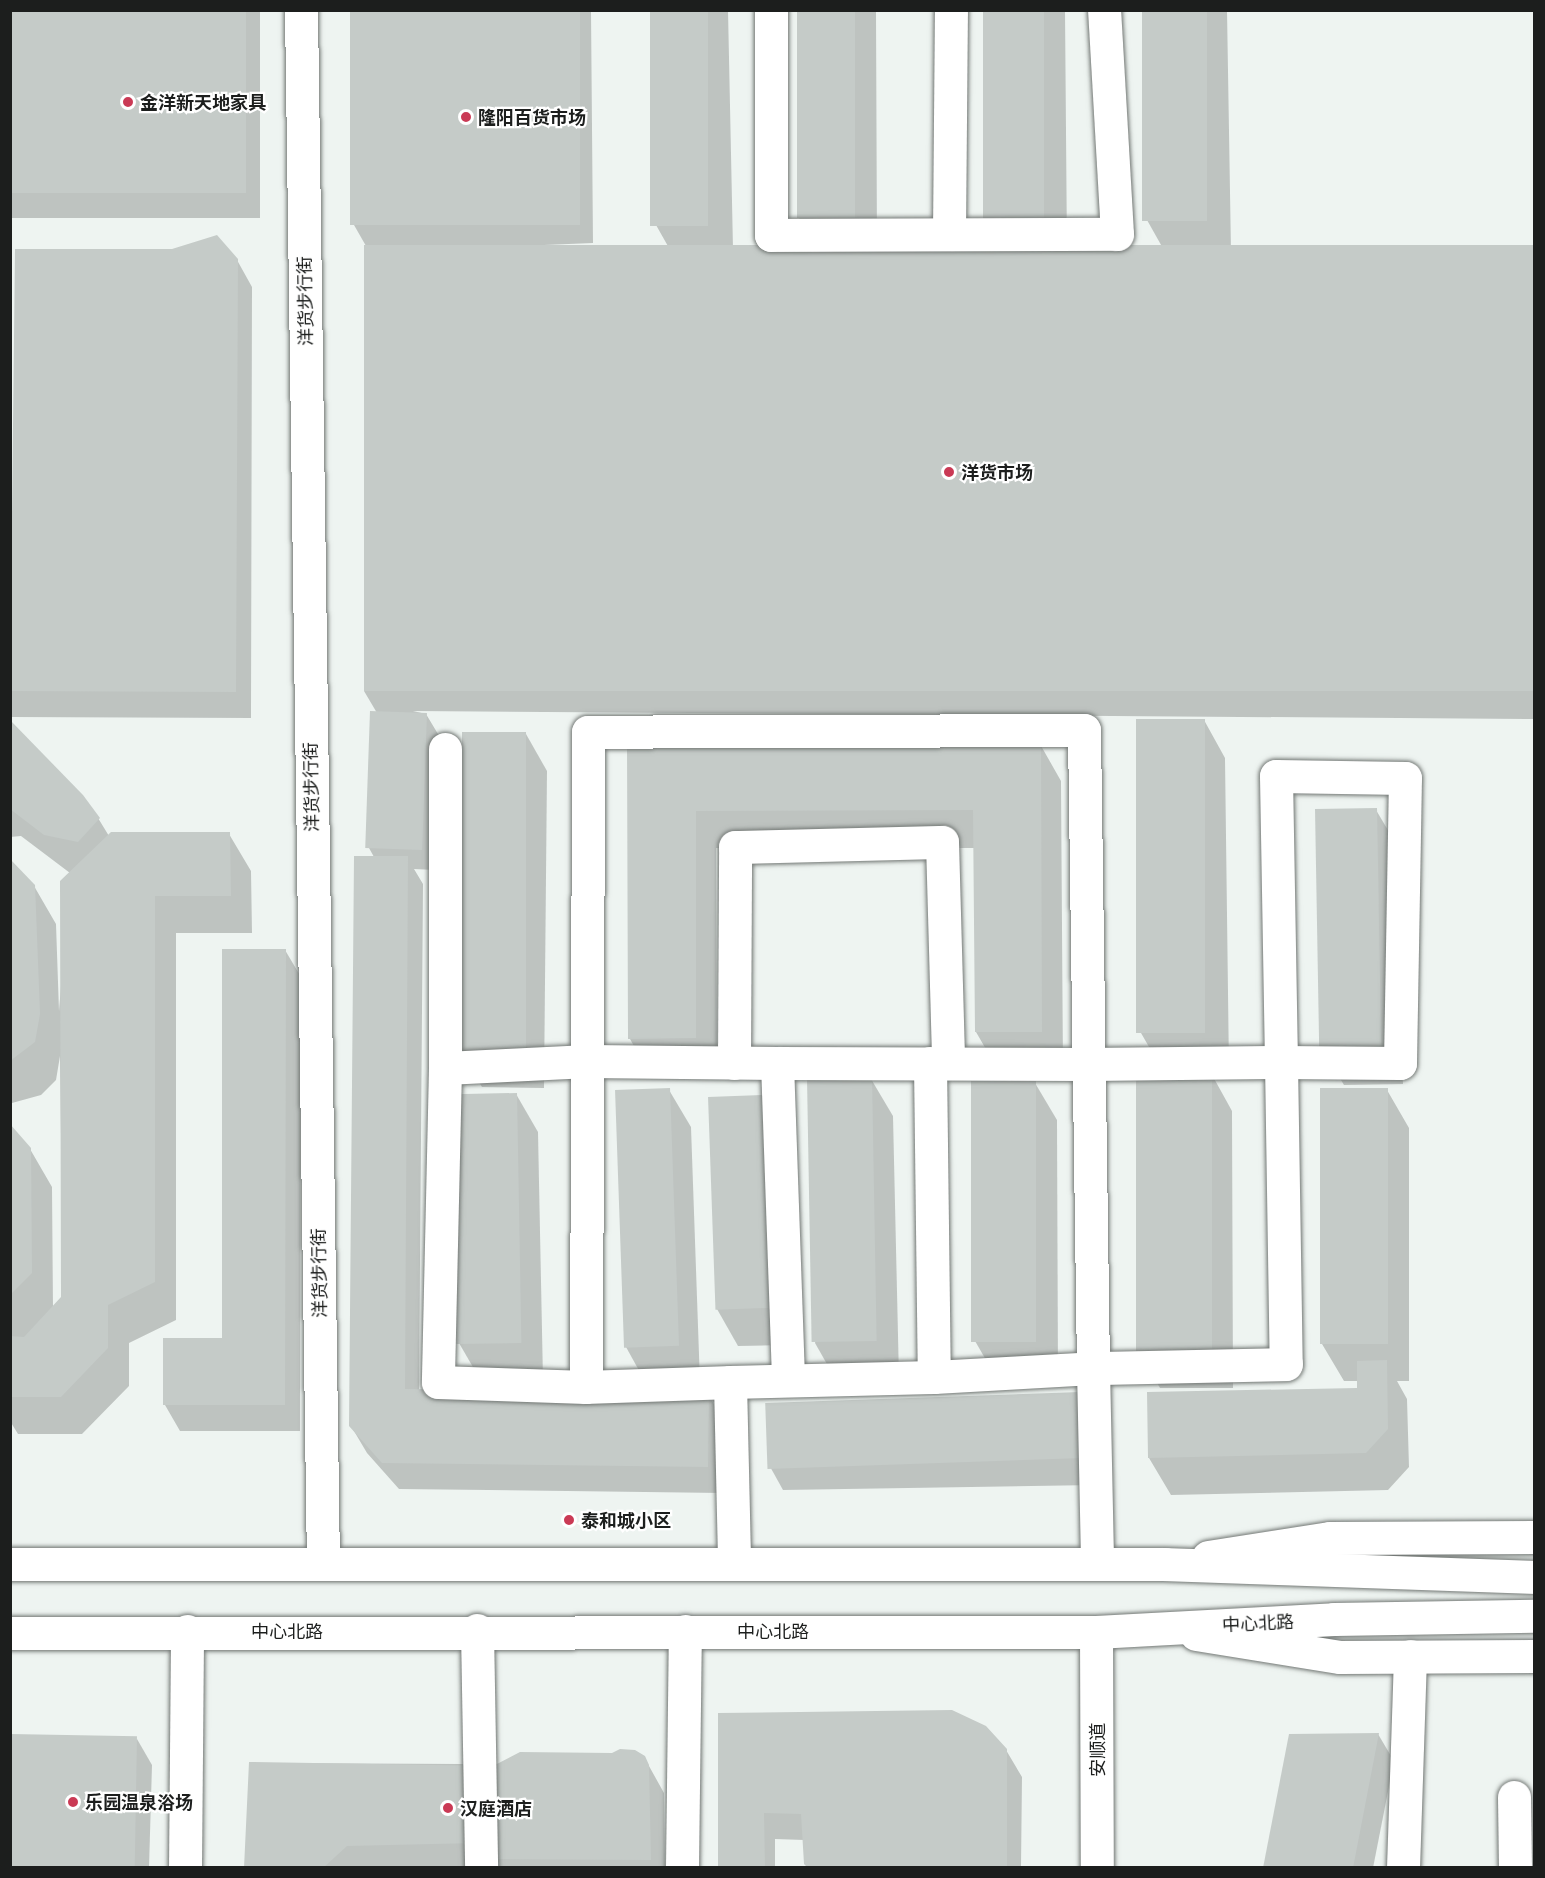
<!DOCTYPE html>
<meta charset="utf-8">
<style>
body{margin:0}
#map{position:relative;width:1545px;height:1878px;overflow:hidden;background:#eef4f1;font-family:"Playfair Display","Noto Sans SC",serif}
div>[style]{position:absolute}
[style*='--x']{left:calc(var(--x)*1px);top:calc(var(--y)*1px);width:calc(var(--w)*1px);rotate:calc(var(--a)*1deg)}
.shadow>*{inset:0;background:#0003;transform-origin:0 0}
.building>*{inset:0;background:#c5cbc8;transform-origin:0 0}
.roads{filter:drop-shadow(0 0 2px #737875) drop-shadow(0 0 2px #737875)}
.minor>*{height:33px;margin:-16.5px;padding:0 16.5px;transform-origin:16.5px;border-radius:16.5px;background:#fff}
.major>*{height:33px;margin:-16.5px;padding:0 16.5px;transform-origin:16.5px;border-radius:16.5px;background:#fff}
.dots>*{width:16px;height:16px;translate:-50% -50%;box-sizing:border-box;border:3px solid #fff;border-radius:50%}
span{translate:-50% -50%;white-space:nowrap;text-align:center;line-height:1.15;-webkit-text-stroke:4.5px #fff;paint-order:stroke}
.poi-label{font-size:18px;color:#1c1e1d;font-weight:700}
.left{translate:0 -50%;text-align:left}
.street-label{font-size:18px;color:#1c1e1d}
.frame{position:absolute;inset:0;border:12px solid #1c1e1d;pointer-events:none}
</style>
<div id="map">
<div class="shadow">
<div style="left:10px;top:10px;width:250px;height:208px"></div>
<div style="clip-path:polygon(352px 10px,591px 10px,593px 243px,495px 247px,669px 248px,656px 225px,652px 10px,728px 10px,733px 249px,817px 249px,799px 218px,798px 10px,876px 10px,877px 250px,986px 218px,985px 10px,1065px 10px,1067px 251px,1165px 252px,1147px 220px,1143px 10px,1227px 10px,1231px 252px,1534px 254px,1534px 719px,413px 711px,426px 714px,438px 734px,435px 870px,414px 869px,423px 884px,419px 1391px,708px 1394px,723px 1420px,722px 1493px,399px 1489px,367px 1453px,351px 1426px,374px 857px,369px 848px,377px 713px,364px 691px,366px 246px,354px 225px)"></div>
<div style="clip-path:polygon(237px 260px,252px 287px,251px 718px,10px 717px,10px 543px,15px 543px)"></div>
<div style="clip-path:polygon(1204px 720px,1225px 758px,1229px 1070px,1211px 1073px,1232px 1111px,1233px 1388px,1160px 1388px,1138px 1350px,1164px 1073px,1141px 1033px,1137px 721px)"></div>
<div style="clip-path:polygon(evenodd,10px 722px,98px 818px,109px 836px,229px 834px,251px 871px,252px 933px,176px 933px,176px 1320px,129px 1343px,129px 1386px,82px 1434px,18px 1434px,10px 1421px,10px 861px,34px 886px,56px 924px,59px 1011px,70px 873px,21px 836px,10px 837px,10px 722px,60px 1056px,63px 1298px,53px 1308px,52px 1187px,30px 1149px,12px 1128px,12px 1103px,41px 1095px,56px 1080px,60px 1056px)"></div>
<div style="clip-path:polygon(526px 734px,547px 771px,544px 1088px,482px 1087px,460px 1050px)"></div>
<div style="clip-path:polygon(628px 744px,1040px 744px,1061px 781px,1063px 1069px,998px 1070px,976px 1032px,975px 848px,716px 848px,717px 1076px,651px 1076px,630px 1039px)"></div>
<div style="clip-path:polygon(1376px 810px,1398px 847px,1403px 1084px,1344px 1085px,1322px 1048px)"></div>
<div style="clip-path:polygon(285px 950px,301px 977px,300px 1431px,180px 1431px,165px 1405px,223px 1340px)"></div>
<div style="clip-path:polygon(871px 1079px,893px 1116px,899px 1379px,836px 1380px,815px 1343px)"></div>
<div style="clip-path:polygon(1035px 1083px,1057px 1120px,1058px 1379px,997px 1379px,975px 1341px)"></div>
<div style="clip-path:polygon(669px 1090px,691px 1127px,700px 1383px,647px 1385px,626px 1347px)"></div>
<div style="clip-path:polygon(1387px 1090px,1409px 1128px,1409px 1381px,1397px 1381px,1407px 1399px,1409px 1467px,1388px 1490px,1171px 1495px,1149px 1458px,1359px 1389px,1359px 1381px,1344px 1381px,1322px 1344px)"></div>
<div style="clip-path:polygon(516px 1094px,538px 1132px,543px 1380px,481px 1381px,459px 1343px)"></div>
<div style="clip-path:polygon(709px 1099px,790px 1345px,738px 1346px,717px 1309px)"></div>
<div style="clip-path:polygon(1080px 1394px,1096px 1485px,783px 1490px,768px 1463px)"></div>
<div style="clip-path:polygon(1378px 1734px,1394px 1761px,1373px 1868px,1265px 1868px)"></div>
<div style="clip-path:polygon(137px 1739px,152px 1765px,149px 1868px,10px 1868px)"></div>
<div style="clip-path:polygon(1006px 1750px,1022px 1777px,1021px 1868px,808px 1868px,804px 1840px,775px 1839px,775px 1868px,719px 1868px,719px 1813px)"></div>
<div style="clip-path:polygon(644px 1757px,664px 1793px,665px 1868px,247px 1868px,250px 1763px,465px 1764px,482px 1768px)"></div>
</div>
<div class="building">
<div style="left:10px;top:10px;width:236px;height:183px"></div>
<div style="left:350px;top:10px;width:230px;height:215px"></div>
<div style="left:650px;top:10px;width:58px;height:216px"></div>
<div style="left:797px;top:10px;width:58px;height:208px"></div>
<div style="left:983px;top:10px;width:61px;height:208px"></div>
<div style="left:1142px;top:10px;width:65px;height:211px"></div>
<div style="clip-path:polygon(217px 235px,238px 259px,236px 692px,10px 691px,15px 249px,172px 249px)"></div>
<div style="left:364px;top:245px;width:1170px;height:446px"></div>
<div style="left:370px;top:711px;width:57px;height:137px;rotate:2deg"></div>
<div style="left:1136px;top:719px;width:69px;height:314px"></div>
<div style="clip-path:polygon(10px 720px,83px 795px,100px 818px,78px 842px,44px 835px,10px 809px)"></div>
<div style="left:462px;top:732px;width:64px;height:318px"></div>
<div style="clip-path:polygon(1041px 742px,1042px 1032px,975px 1032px,973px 810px,696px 811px,696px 1038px,628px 1039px,627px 743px)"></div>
<div style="left:1377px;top:808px;width:239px;height:62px;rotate:89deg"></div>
<div style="clip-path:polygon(111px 832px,230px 832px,231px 896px,155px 896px,155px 1282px,108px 1305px,108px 1348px,61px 1397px,10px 1397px,10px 1336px,24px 1337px,61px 1297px,60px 881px)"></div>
<div style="clip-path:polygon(354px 856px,408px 856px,405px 1389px,709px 1392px,708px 1467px,382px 1463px,349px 1426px)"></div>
<div style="clip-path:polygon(10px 859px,35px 885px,40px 1014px,35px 1042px,10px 1061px)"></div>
<div style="clip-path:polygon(222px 949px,286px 949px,285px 1405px,163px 1405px,163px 1338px,222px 1338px)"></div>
<div style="left:1136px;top:1072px;width:76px;height:279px"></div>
<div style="left:872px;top:1077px;width:264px;height:65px;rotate:89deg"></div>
<div style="left:1036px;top:1081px;width:261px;height:65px;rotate:90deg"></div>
<div style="left:670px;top:1088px;width:258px;height:55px;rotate:88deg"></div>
<div style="left:1320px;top:1088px;width:68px;height:256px"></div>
<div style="left:517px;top:1093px;width:250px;height:65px;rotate:89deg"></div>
<div style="left:762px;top:1095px;width:213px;height:54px;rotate:88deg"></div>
<div style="clip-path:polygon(10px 1124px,31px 1148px,32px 1273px,10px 1295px)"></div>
<div style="clip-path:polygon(1387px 1360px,1388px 1429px,1366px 1453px,1148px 1458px,1147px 1392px,1357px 1388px,1357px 1361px)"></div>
<div style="left:1080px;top:1392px;width:66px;height:315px;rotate:88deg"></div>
<div style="clip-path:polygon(952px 1710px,986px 1726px,1007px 1749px,1007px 1868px,808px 1868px,804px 1864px,801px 1814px,764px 1813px,765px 1868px,718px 1868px,718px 1713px)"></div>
<div style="clip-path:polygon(1379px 1733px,1353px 1868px,1263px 1868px,1289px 1734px)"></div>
<div style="left:10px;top:1734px;width:127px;height:134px;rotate:1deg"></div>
<div style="clip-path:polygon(620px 1749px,635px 1750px,645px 1756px,649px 1765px,651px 1860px,476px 1859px,476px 1843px,347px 1846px,323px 1868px,244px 1868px,249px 1762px,493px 1766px,520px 1752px,612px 1753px)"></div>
</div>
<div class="roads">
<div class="minor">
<div style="--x:301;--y:10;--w:1554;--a:89.19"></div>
<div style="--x:771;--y:10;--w:225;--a:90"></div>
<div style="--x:771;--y:235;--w:346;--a:-0.2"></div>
<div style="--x:1117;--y:234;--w:224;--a:-93.3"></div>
<div style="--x:949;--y:234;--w:224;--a:-89.5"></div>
<div style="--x:445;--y:749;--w:319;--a:90"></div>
<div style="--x:445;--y:1068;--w:143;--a:-2.8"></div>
<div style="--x:588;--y:1061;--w:189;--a:0.6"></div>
<div style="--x:777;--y:1063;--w:315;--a:88"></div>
<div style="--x:734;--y:1063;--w:216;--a:-89.7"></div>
<div style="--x:735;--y:847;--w:207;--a:-1.4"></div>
<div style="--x:942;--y:842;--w:221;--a:88.4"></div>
<div style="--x:777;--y:1063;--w:311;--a:0.2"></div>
<div style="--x:1088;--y:1064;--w:193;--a:-0.6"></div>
<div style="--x:1281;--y:1062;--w:119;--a:0.5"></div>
<div style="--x:1400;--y:1063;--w:285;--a:-89"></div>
<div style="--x:1405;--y:778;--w:129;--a:-179.1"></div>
<div style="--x:1276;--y:776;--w:286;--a:89"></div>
<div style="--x:1281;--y:1062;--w:302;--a:89.1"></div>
<div style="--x:1286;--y:1364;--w:193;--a:178.8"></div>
<div style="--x:1093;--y:1368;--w:196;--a:88.8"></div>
<div style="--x:930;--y:1063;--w:314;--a:89.3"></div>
<div style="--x:445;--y:1068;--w:314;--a:91.3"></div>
<div style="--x:438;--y:1382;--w:148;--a:1.9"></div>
<div style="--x:730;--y:1382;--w:204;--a:-1.4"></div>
<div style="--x:934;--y:1377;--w:159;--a:-3.2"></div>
<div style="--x:1093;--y:1368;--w:638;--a:-90.81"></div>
<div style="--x:1084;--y:730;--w:496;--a:179.8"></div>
<div style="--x:588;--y:732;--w:655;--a:90.17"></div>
<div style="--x:586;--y:1387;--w:144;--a:-2"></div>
<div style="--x:730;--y:1382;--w:181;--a:88.7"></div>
<div style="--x:1208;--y:1557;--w:123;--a:-8.9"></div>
<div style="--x:1330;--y:1538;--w:204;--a:-0.3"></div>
<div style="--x:477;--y:1630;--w:238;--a:89"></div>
<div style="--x:1096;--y:1632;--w:236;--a:89.8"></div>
<div style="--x:1196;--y:1634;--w:146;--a:9.1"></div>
<div style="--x:1340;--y:1657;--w:194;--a:-0.3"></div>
<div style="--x:1514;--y:1797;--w:71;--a:89.2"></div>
<div style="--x:185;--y:1868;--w:237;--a:-89.5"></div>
<div style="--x:682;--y:1868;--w:237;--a:-89.3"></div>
<div style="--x:1403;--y:1868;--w:212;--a:-88.1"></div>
</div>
<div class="major">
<div style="--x:10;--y:1564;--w:1155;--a:0"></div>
<div style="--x:1165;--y:1564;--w:369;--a:2"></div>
<div style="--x:10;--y:1633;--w:1086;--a:-0.05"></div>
<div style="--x:1096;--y:1632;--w:238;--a:-3.1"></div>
<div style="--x:1334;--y:1619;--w:200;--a:-0.9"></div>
</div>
</div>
<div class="dots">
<div style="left:128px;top:102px;background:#ca3a55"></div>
<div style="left:466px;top:117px;background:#ca3a55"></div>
<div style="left:949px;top:472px;background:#ca3a55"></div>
<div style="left:569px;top:1520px;background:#ca3a55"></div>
<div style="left:73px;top:1802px;background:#ca3a55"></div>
<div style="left:448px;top:1808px;background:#ca3a55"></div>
</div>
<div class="poi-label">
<span class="left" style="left:140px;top:102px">金洋新天地家具</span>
<span class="left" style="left:478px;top:117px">隆阳百货市场</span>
<span class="left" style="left:961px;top:472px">洋货市场</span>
<span class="left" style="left:581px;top:1520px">泰和城小区</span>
<span class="left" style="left:85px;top:1802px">乐园温泉浴场</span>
<span class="left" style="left:460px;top:1808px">汉庭酒店</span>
</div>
<div class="street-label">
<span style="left:305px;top:301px;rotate:-91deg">洋货步行街</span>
<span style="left:311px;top:787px;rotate:-91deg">洋货步行街</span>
<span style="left:319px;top:1273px;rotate:-91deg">洋货步行街</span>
<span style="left:1258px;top:1623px;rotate:-3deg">中心北路</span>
<span style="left:287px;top:1631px">中心北路</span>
<span style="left:773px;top:1631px">中心北路</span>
<span style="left:1097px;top:1750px;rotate:-90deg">安顺道</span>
</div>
<div class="frame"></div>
</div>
